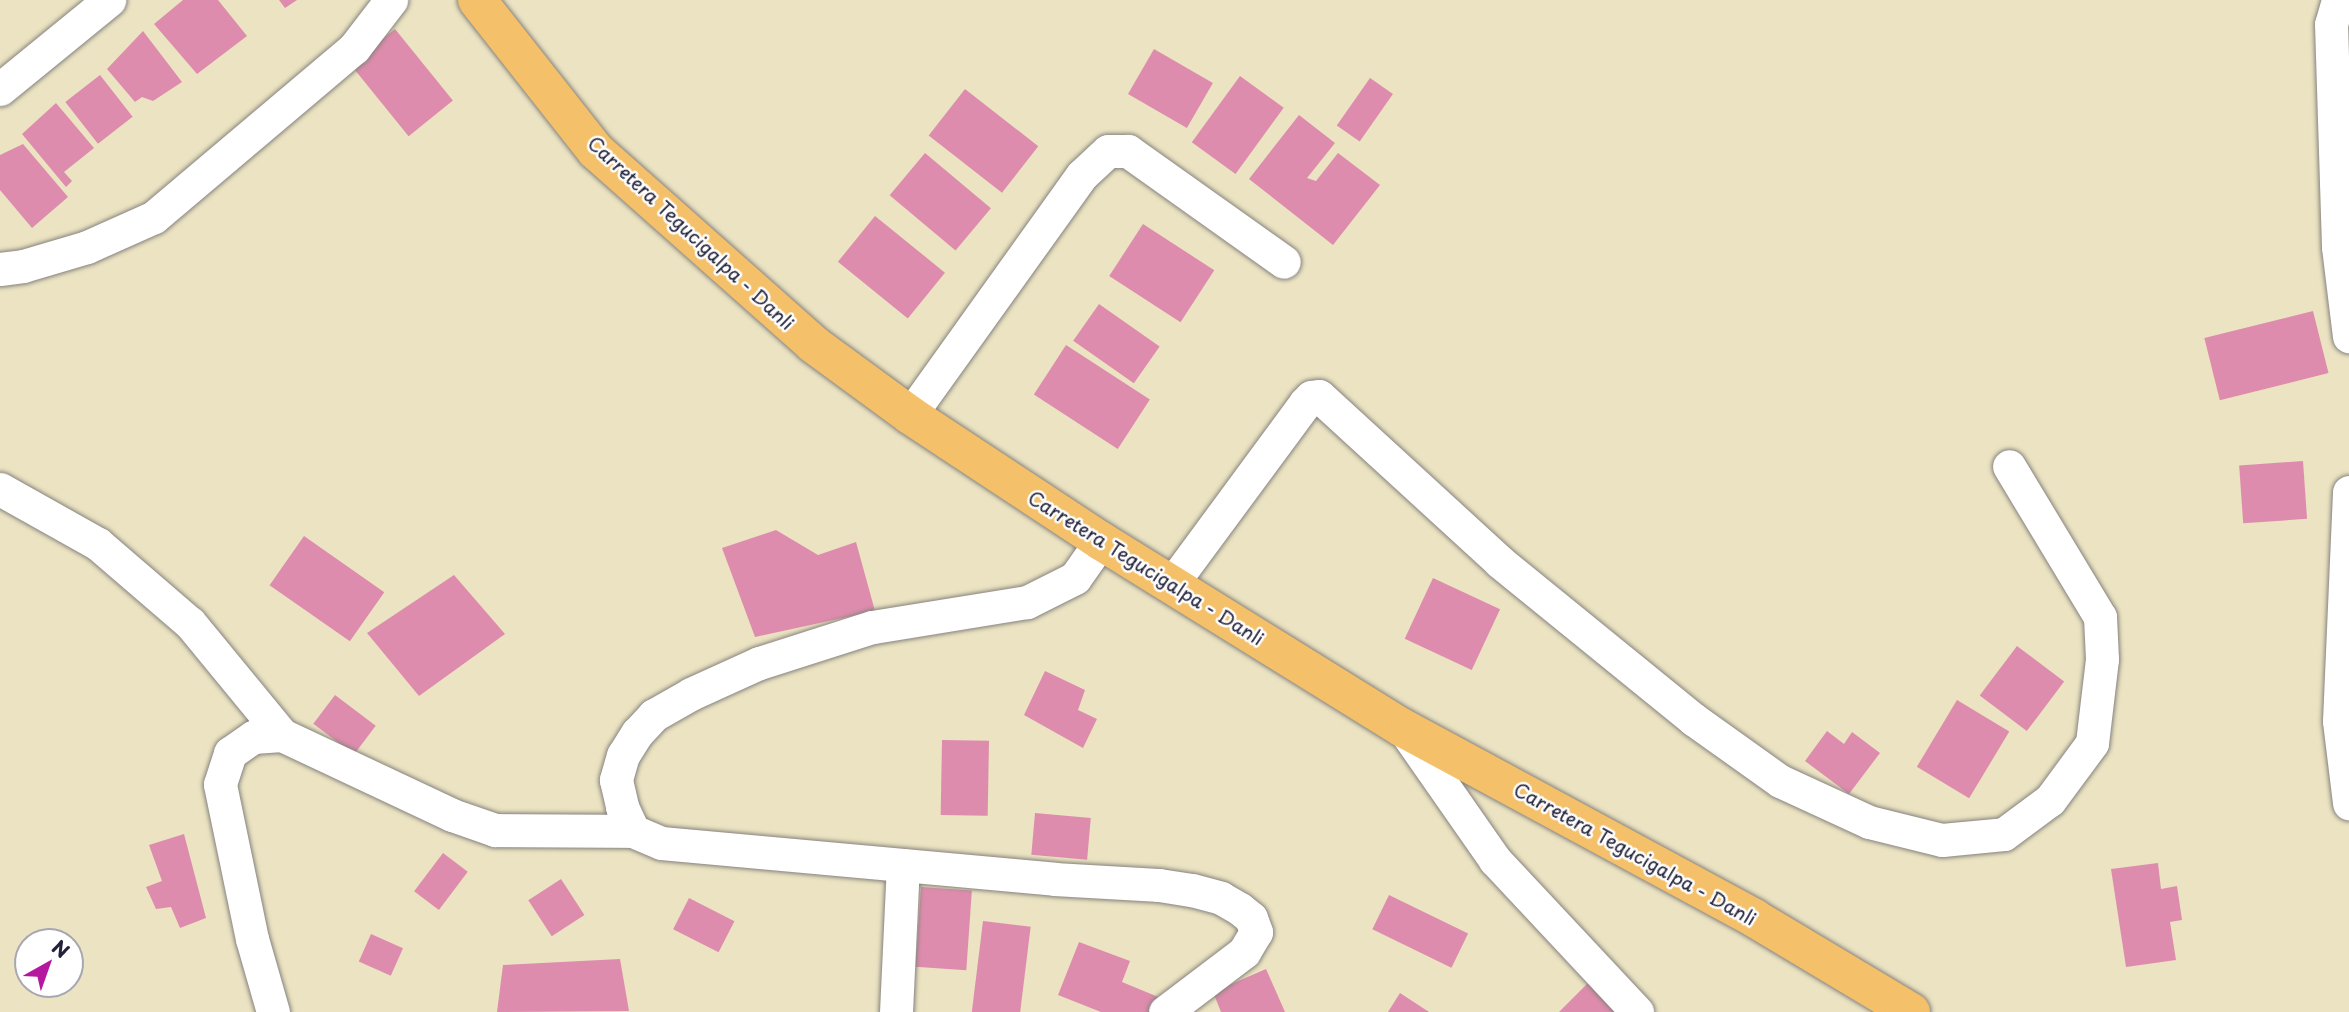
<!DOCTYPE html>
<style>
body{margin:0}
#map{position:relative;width:2349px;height:1012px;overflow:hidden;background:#ebe3c2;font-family:"Playpen Sans",sans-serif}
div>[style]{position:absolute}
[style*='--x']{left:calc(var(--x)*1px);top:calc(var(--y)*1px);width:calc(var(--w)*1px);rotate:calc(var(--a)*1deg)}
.building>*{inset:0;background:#de8cad;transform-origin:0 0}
.roads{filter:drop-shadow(0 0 2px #86827e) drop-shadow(0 0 2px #86827e)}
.street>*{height:33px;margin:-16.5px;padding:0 16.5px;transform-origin:16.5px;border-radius:16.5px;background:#fff}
.highway>*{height:38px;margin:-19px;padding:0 19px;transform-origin:19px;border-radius:19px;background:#f4c16a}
span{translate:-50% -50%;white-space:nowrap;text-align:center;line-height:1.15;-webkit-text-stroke:5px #fff;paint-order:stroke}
.street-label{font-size:19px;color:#22223b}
.north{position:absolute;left:14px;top:928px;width:70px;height:70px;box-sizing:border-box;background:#fff;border:2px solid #a7a7b1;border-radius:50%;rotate:40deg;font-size:19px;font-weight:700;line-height:28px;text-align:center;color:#22223b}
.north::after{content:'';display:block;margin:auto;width:24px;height:32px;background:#b5179e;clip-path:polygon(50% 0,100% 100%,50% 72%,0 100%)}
</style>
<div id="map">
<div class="building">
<div style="clip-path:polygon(183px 0,218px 0,247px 36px,197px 74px,154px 24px)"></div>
<div style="clip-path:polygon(279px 0,297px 0,285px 8px)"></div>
<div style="left:395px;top:29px;width:92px;height:57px;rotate:51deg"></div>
<div style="clip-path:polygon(143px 31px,182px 82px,153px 101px,142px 97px,135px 102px,107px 69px)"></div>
<div style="left:1154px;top:49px;width:68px;height:52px;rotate:30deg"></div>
<div style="left:100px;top:75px;width:53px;height:44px;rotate:52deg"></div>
<div style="left:1240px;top:76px;width:54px;height:82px;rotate:36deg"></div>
<div style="left:1370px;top:78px;width:28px;height:58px;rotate:35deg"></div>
<div style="left:965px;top:89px;width:93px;height:59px;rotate:38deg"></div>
<div style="clip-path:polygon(56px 103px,94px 148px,64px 172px,72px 181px,66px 187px,22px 134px)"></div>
<div style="clip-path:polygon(1299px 115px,1335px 143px,1307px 178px,1316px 181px,1338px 153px,1380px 185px,1333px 245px,1249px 179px)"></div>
<div style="clip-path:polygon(23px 144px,68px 197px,32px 228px,0 190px,0 155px)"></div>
<div style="left:925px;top:153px;width:86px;height:55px;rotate:40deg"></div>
<div style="left:875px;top:216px;width:90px;height:59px;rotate:39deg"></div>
<div style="left:1143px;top:224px;width:85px;height:62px;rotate:33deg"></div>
<div style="left:1099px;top:304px;width:74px;height:45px;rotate:35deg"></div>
<div style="left:2313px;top:311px;width:64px;height:112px;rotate:76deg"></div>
<div style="left:1066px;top:345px;width:100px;height:59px;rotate:33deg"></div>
<div style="left:2303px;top:461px;width:58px;height:64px;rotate:86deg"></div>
<div style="clip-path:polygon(776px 530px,818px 555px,856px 542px,875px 611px,755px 637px,722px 548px)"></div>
<div style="left:304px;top:536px;width:98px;height:60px;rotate:35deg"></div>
<div style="clip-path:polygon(454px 575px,505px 634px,419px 696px,367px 633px)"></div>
<div style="left:1433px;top:578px;width:74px;height:67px;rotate:25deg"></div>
<div style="left:2017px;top:646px;width:59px;height:62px;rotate:37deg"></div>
<div style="clip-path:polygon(1045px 671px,1085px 690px,1078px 710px,1097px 719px,1083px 748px,1024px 715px)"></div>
<div style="left:335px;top:695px;width:51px;height:36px;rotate:37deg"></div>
<div style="left:1957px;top:700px;width:61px;height:78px;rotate:31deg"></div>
<div style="clip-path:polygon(1827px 731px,1844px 744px,1852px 732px,1880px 753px,1849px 794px,1805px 761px)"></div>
<div style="left:942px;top:740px;width:47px;height:75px;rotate:1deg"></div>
<div style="left:1035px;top:813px;width:56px;height:42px;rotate:5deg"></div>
<div style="clip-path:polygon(184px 834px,206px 918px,180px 928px,171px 907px,156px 909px,146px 887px,162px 881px,149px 845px)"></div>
<div style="left:443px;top:853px;width:31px;height:48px;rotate:37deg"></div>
<div style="clip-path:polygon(2158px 863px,2161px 889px,2177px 886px,2182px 920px,2170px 922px,2176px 960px,2126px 967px,2111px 869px)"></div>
<div style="left:561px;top:879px;width:43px;height:39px;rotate:57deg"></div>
<div style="left:921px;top:887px;width:51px;height:80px;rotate:4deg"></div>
<div style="left:1389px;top:895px;width:88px;height:38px;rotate:26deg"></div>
<div style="left:689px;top:898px;width:51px;height:35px;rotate:27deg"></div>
<div style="left:983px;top:921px;width:48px;height:92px;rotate:7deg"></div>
<div style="left:371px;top:934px;width:35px;height:30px;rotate:24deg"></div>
<div style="clip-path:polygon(1079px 942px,1130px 961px,1122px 982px,1168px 1001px,1156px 1012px,1101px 1012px,1058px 995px)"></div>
<div style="clip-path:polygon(620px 959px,629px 1011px,497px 1012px,503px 965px)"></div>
<div style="clip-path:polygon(1266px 969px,1285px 1012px,1221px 1012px,1213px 992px)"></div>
<div style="clip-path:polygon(1589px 982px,1619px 1012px,1559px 1012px)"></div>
<div style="clip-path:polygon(1400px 993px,1429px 1012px,1388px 1012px)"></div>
</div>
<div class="roads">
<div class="street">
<div style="--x:2338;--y:0;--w:25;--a:106"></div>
<div style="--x:2331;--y:24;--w:223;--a:88.2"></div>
<div style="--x:2338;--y:247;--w:90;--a:83"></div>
<div style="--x:0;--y:89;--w:141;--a:-39.2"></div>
<div style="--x:0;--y:269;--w:23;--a:-7"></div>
<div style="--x:23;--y:266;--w:67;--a:-16.5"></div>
<div style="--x:87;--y:247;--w:73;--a:-24.1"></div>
<div style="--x:154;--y:217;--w:262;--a:-40.2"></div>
<div style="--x:354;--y:48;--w:61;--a:-52.4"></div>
<div style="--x:910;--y:415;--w:295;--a:-54.4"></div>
<div style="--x:1082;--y:175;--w:35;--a:-43"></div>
<div style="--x:1108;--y:151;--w:20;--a:0"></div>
<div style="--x:1128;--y:151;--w:191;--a:35.4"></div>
<div style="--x:0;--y:489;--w:112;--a:29.3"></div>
<div style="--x:98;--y:544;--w:121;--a:40.7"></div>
<div style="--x:190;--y:623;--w:145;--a:50.6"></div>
<div style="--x:2349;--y:492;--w:229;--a:92.5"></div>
<div style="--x:2339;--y:721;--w:83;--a:83"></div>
<div style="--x:1101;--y:541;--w:45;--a:125.1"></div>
<div style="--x:1075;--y:578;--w:54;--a:153.4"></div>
<div style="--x:1027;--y:602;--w:157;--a:170.8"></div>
<div style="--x:872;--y:627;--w:119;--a:162.3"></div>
<div style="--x:759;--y:663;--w:75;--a:155.5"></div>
<div style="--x:691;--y:694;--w:43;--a:150.4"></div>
<div style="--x:654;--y:715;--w:25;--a:133"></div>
<div style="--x:637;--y:733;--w:26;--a:122"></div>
<div style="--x:623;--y:755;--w:26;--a:106"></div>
<div style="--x:616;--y:780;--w:28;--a:77"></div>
<div style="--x:622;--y:807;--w:26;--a:65"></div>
<div style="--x:633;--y:831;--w:30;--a:23"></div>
<div style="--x:661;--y:843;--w:395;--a:5.2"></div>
<div style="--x:1054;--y:879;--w:105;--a:3.3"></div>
<div style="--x:1159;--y:885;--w:33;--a:9"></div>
<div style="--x:1192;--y:890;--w:30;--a:15"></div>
<div style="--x:1221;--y:898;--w:22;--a:30"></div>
<div style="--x:1240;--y:909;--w:14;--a:39"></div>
<div style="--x:1251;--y:918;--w:15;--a:70"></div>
<div style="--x:1256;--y:932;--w:23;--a:121"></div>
<div style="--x:1244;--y:952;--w:99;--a:142.8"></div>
<div style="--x:1171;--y:585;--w:226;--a:-53.6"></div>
<div style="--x:1305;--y:403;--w:8;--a:-45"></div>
<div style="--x:1311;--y:397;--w:8;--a:-7"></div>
<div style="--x:1319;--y:396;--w:246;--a:42.5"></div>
<div style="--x:1500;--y:562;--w:249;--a:39.1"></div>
<div style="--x:1693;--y:719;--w:107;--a:35.5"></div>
<div style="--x:1780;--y:781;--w:98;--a:24.7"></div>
<div style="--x:1869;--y:822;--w:75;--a:13.9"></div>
<div style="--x:1942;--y:840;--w:62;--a:-5.5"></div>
<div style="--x:2004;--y:834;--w:57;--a:-36.5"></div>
<div style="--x:2050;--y:800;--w:71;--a:-53.6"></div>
<div style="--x:2092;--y:743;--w:85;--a:-83.2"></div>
<div style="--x:2102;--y:659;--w:42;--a:-92.7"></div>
<div style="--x:2100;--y:617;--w:176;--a:-121.1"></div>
<div style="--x:1403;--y:728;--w:161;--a:55.1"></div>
<div style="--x:1495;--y:860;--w:208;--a:46.9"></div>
<div style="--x:273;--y:1012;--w:76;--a:-106"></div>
<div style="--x:252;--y:939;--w:158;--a:-101.7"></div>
<div style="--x:220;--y:784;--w:33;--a:-72"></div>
<div style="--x:230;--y:753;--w:28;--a:-35"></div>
<div style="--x:253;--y:737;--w:29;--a:-4"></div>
<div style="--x:282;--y:735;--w:188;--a:25.2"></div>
<div style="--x:452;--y:815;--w:46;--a:19.2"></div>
<div style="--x:495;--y:830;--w:138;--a:0.4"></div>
<div style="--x:896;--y:1012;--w:147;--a:-87.3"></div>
</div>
<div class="highway">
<div style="--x:477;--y:0;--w:192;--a:51.8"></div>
<div style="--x:596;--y:151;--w:290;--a:41.6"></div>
<div style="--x:813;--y:344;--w:120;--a:36.2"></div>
<div style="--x:910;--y:415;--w:229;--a:33.4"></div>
<div style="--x:1101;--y:541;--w:355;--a:31.8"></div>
<div style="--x:1403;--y:728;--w:399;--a:28.4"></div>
<div style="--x:1754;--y:918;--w:183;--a:30.9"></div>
</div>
</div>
<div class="street-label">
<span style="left:691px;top:233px;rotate:43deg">Carretera Tegucigalpa - Danli</span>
<span style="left:1146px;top:568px;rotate:32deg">Carretera Tegucigalpa - Danli</span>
<span style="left:1635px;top:854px;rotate:29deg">Carretera Tegucigalpa - Danli</span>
</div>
<div class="north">N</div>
</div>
